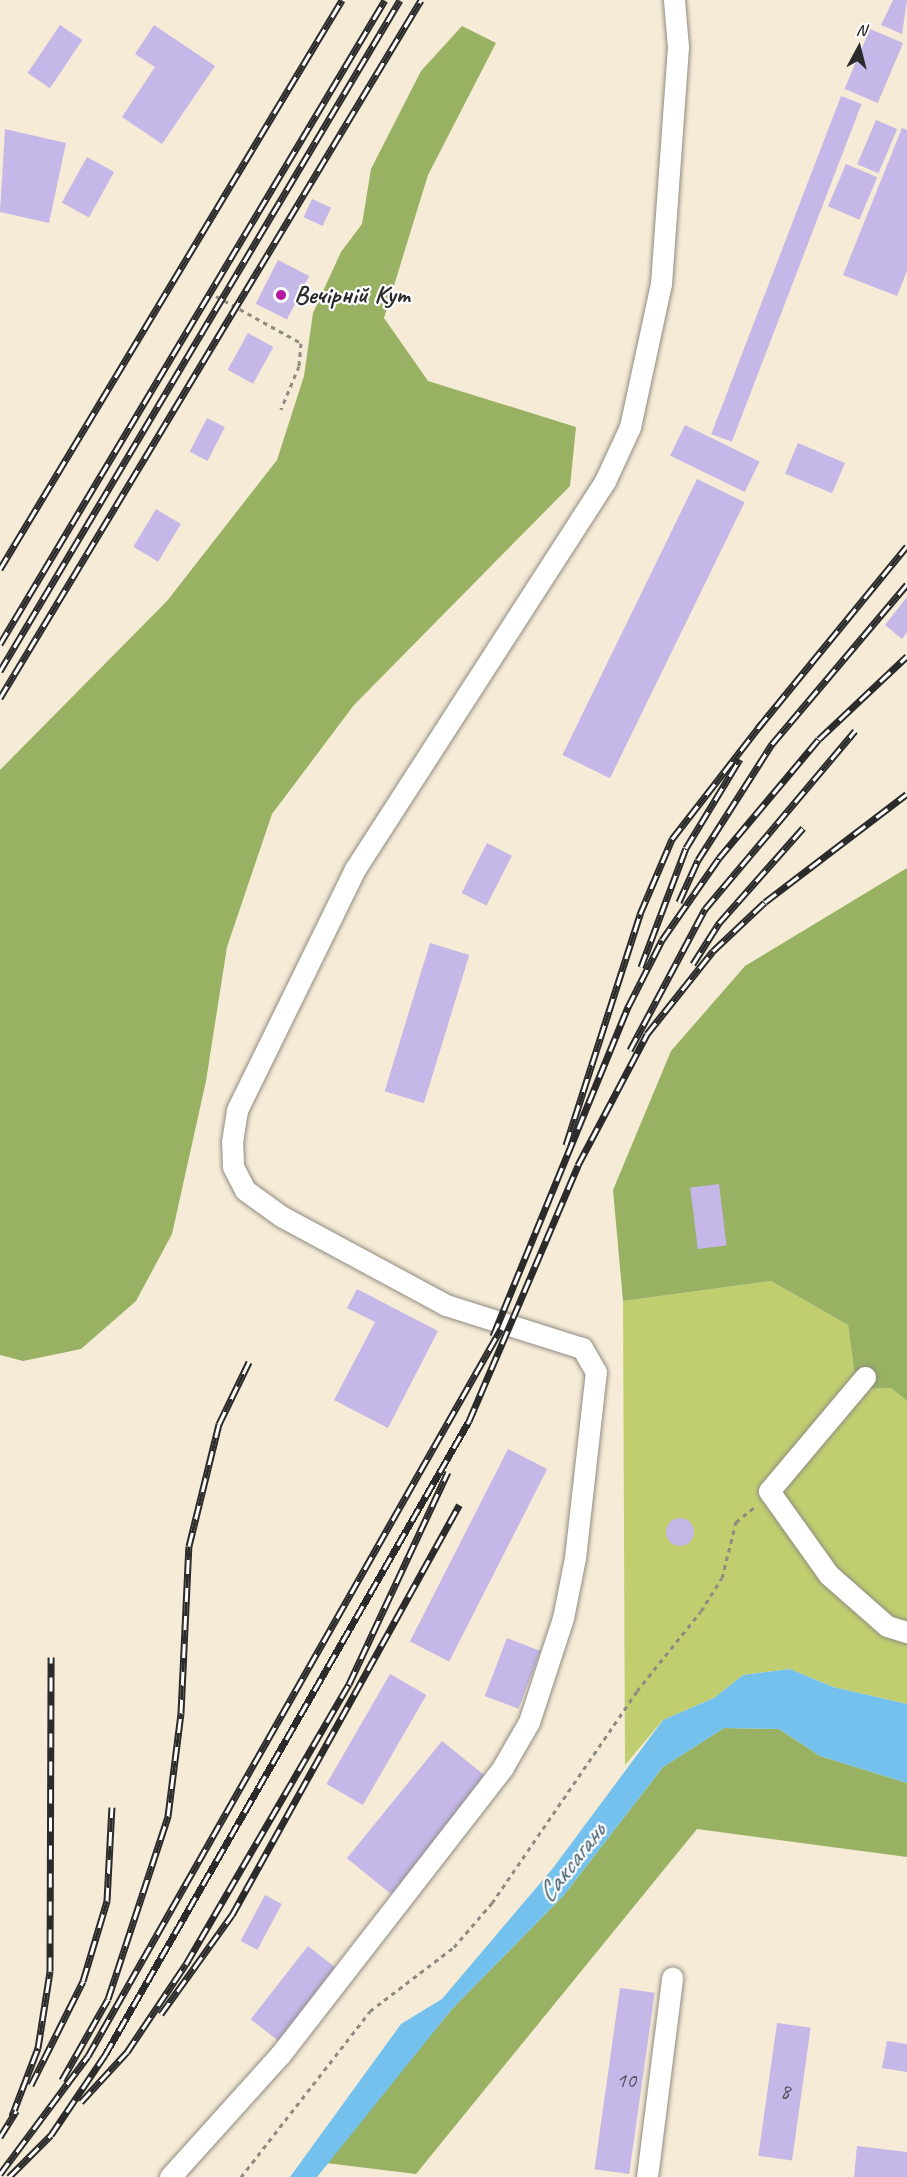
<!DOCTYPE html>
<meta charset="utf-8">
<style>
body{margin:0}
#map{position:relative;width:907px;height:2177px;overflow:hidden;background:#f5ebd6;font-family:Caveat,sans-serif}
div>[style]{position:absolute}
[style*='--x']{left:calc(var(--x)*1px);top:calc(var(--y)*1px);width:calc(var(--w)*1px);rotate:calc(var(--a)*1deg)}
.green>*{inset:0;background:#c0ce70}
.forest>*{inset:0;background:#98b162}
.water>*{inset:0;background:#74c1ee}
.building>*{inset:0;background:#c5b7e7;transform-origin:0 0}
.round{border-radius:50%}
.path>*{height:3px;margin-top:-1.5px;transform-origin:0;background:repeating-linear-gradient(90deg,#908b80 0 4.5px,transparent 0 9px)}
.roads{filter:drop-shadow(0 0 2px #908b80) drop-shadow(0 0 2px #908b80)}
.minor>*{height:21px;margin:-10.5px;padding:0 10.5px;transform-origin:10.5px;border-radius:10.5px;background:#fff}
.rail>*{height:7px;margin-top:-3.5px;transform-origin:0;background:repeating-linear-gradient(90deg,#fff 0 14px,#2b2b2b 0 28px);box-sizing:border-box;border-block:2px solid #2b2b2b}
.dots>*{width:16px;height:16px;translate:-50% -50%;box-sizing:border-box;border:3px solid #fff;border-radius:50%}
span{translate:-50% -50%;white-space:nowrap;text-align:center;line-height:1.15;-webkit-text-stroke:4.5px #fff;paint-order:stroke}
.number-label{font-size:22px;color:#524e5a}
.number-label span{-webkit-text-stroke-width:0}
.poi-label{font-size:26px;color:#2b2b2b;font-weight:700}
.left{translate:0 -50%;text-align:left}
.water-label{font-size:27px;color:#45606f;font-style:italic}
.north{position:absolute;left:829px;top:18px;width:60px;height:60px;-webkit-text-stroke:4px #fff;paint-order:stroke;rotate:7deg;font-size:16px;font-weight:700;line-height:24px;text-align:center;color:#2b2b2b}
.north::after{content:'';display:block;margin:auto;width:21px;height:27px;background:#2b2b2b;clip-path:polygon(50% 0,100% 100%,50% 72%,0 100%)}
</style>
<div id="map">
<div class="green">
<div style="clip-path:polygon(771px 1281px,848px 1325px,855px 1377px,867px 1389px,891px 1388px,907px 1401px,907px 1704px,833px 1687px,790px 1669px,743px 1675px,714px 1698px,663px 1720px,625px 1765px,623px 1301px)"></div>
</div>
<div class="forest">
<div style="clip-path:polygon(462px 26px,496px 43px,428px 175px,384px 318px,428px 381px,576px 427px,570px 486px,354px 705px,272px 814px,227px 947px,206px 1081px,172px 1234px,136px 1301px,81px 1349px,23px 1361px,0 1355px,0 770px,167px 601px,277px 460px,304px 376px,313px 313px,341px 252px,362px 224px,371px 169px,421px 71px)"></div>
<div style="clip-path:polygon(907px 868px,907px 1401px,891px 1388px,867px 1389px,855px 1377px,848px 1325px,771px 1281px,623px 1301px,613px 1190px,671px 1051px,745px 966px)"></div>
<div style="clip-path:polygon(724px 1728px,779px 1729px,820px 1756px,907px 1783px,907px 1857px,697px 1829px,416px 2174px,326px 2163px,452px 2009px,564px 1895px,663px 1767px)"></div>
</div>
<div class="water">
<div style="clip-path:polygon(790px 1669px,833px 1687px,907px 1704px,907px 1783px,820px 1756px,779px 1729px,724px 1728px,663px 1767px,564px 1895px,452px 2009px,317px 2177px,290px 2177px,401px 2024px,442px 1999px,553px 1868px,663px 1720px,714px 1698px,743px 1675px)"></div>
</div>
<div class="building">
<div style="clip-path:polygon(893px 0,907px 0,902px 34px,881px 25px)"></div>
<div style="left:60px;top:25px;width:27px;height:58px;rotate:34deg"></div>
<div style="clip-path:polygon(154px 25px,215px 66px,162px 144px,122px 117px,155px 67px,135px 54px)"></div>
<div style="left:870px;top:29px;width:36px;height:65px;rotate:23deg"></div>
<div style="left:841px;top:96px;width:22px;height:362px;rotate:21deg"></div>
<div style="left:876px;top:120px;width:23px;height:48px;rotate:23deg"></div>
<div style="clip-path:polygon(902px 128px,907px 130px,907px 271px,897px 296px,843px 275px)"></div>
<div style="clip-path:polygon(5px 129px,66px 143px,49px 223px,0 212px)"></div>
<div style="left:87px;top:157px;width:31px;height:52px;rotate:29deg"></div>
<div style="left:846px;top:164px;width:34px;height:46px;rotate:23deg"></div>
<div style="left:312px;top:199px;width:21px;height:20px;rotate:25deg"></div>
<div style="left:278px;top:260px;width:35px;height:49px;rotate:27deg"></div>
<div style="left:248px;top:333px;width:29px;height:42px;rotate:29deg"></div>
<div style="left:207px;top:418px;width:20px;height:38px;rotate:27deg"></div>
<div style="left:685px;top:425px;width:83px;height:34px;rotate:26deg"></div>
<div style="left:798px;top:443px;width:51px;height:33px;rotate:23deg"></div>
<div style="left:697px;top:479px;width:53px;height:307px;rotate:26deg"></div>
<div style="left:156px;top:509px;width:29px;height:44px;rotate:31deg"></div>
<div style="clip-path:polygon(907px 597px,907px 632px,902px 639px,885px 625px)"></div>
<div style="left:487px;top:843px;width:28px;height:56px;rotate:27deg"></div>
<div style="left:430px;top:943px;width:41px;height:155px;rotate:17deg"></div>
<div style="left:719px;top:1184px;width:62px;height:29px;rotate:83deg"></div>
<div style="clip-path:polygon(357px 1289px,438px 1331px,388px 1428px,334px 1400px,375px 1322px,347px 1308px)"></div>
<div style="left:508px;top:1449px;width:44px;height:216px;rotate:27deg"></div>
<div class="round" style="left:666px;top:1518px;width:28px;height:28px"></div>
<div style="left:507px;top:1638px;width:36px;height:62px;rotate:21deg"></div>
<div style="left:390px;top:1674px;width:42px;height:127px;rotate:30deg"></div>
<div style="left:442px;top:1741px;width:57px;height:151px;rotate:39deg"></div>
<div style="left:265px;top:1895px;width:19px;height:52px;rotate:28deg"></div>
<div style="left:308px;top:1946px;width:36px;height:93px;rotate:38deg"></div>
<div style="left:620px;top:1988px;width:35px;height:183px;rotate:8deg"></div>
<div style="left:777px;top:2023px;width:34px;height:134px;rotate:8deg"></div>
<div style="clip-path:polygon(887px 2041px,907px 2044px,907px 2072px,882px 2068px)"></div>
<div style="clip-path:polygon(857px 2146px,907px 2152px,907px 2177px,854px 2177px)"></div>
</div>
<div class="path">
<div style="--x:216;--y:296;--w:97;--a:28.9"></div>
<div style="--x:301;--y:343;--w:23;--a:95"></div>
<div style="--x:299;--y:366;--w:47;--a:112.7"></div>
<div style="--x:241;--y:2177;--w:210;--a:-52.1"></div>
<div style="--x:370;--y:2011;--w:106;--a:-37.3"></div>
<div style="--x:454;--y:1947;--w:58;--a:-49.2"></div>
<div style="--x:492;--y:1903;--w:257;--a:-55.6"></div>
<div style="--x:637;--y:1691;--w:102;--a:-51.3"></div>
<div style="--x:701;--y:1611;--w:39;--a:-58"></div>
<div style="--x:722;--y:1578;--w:58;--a:-76"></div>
<div style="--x:736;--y:1522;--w:26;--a:-39"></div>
</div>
<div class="roads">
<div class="minor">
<div style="--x:865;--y:1377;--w:149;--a:130.1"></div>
<div style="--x:769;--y:1491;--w:103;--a:54.5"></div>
<div style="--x:829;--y:1575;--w:77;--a:41.3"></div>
<div style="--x:887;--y:1626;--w:21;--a:17"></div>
<div style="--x:170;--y:2177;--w:164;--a:-48"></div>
<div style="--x:280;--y:2055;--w:364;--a:-52.2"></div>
<div style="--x:503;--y:1767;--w:52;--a:-60"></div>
<div style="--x:529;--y:1722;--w:109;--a:-71.9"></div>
<div style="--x:563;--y:1618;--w:61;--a:-78.7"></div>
<div style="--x:575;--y:1558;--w:187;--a:-83.6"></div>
<div style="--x:596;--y:1372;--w:28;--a:-120"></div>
<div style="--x:582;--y:1348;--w:143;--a:-162.5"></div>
<div style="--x:446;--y:1305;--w:187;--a:-151.7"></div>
<div style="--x:281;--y:1216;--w:44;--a:-144.2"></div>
<div style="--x:245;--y:1190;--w:27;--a:-117"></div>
<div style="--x:233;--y:1166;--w:24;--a:-92"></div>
<div style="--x:232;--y:1142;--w:32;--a:-81"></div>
<div style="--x:237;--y:1110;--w:268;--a:-63.9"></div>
<div style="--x:355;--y:869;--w:462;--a:-57.2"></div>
<div style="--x:605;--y:481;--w:60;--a:-65.2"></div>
<div style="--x:630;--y:427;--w:146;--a:-77.8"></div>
<div style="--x:661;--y:284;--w:238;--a:-85.9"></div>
<div style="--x:678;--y:47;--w:47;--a:-94.9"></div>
<div style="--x:647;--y:2177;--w:201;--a:-82.8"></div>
</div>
</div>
<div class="rail">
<div style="--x:0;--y:569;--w:664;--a:-58.99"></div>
<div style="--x:0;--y:644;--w:750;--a:-59.13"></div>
<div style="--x:0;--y:671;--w:781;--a:-59.2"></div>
<div style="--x:0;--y:698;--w:815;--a:-58.9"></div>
<div style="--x:758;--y:728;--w:235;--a:-50.7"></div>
<div style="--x:679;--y:902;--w:46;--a:-65.7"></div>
<div style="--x:698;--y:860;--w:138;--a:-57.5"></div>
<div style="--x:772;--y:744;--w:209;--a:-49.8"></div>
<div style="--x:693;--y:964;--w:49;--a:-57.6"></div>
<div style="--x:719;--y:923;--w:127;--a:-48.5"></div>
<div style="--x:641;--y:967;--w:127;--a:-69.3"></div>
<div style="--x:686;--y:848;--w:104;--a:-58.8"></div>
<div style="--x:630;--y:1050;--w:160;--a:-62"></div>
<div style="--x:705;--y:909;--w:233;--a:-49.9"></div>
<div style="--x:566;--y:1145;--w:243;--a:-72.2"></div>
<div style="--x:640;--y:914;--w:82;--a:-66.9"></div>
<div style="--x:672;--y:839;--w:147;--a:-52.2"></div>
<div style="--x:493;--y:1336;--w:356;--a:-67.7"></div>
<div style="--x:628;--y:1007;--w:75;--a:-63.1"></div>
<div style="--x:662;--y:940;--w:100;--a:-55.2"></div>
<div style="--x:719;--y:858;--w:155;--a:-50"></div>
<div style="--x:819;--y:739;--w:121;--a:-43.3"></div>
<div style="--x:161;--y:2014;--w:122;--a:-54.4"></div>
<div style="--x:232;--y:1915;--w:469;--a:-61"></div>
<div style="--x:62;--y:2080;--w:93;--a:-60.4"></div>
<div style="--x:108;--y:1999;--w:193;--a:-71.8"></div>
<div style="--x:168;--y:1816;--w:104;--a:-82.8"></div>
<div style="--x:181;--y:1713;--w:167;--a:-87.3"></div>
<div style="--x:189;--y:1546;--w:126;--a:-76.2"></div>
<div style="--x:219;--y:1424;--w:69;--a:-64.2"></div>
<div style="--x:31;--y:2085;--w:116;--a:-63.4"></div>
<div style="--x:83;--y:1981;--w:84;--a:-73.3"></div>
<div style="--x:107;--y:1901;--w:94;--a:-87"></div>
<div style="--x:81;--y:2102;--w:68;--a:-47.4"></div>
<div style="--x:127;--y:2052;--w:106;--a:-56.2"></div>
<div style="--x:186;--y:1964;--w:324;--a:-59.8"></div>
<div style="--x:349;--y:1684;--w:234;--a:-65"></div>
<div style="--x:12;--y:2116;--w:73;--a:-69.1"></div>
<div style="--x:38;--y:2048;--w:78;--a:-81.1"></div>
<div style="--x:50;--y:1971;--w:314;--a:-89.8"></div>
<div style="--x:0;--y:2137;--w:31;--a:-58"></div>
<div style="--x:0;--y:2174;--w:147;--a:-53.3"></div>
<div style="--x:88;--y:2056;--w:836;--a:-60.4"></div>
<div style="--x:9;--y:2177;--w:59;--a:-45"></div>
<div style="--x:51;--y:2135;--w:97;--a:-56"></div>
<div style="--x:105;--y:2055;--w:731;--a:-60.14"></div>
<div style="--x:469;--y:1421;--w:278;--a:-66.9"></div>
<div style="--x:578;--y:1165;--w:148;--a:-62.2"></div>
<div style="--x:647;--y:1034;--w:106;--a:-51.5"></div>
<div style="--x:713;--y:951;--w:71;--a:-43.3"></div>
<div style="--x:765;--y:902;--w:178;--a:-37.3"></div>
</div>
<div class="dots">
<div style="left:281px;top:295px;background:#b5179e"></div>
</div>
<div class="number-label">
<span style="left:626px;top:2081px">10</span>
<span style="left:785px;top:2092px">8</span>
</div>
<div class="poi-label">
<span class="left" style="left:294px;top:295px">Вечірній Кут</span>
</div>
<div class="water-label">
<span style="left:571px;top:1863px;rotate:-52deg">Саксагань</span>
</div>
<div class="north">N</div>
</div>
